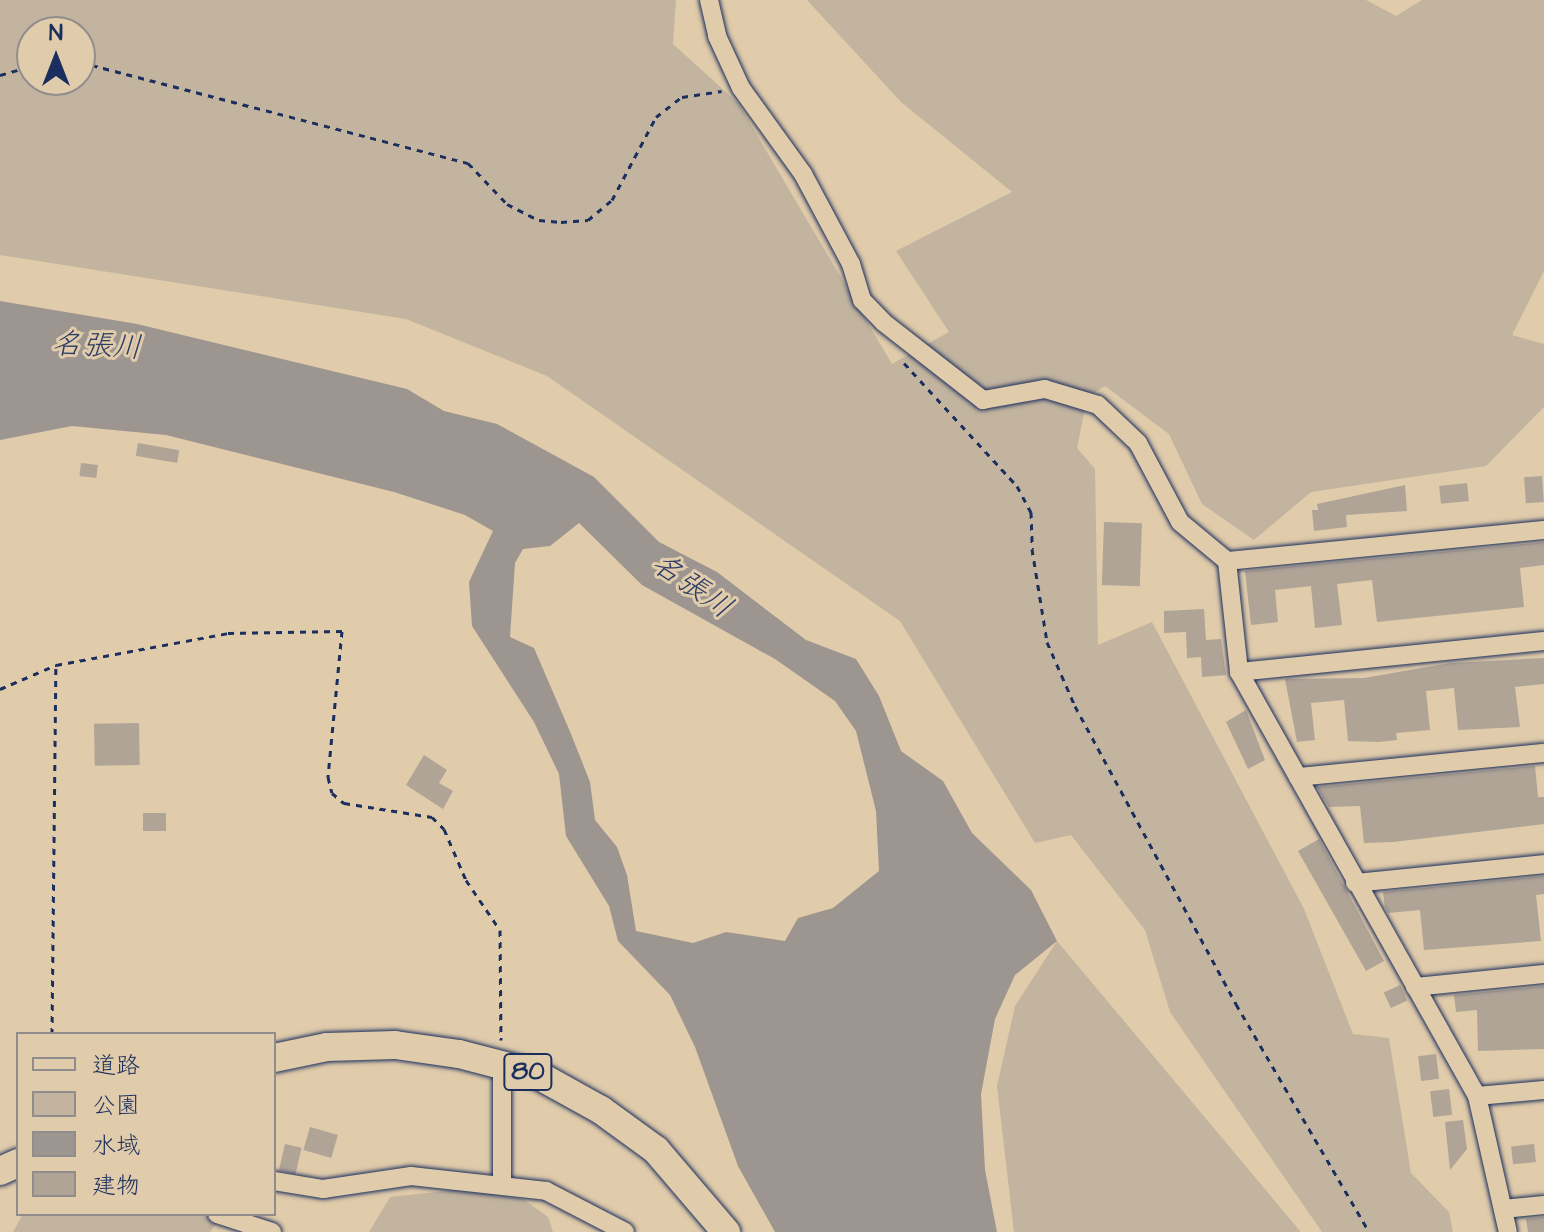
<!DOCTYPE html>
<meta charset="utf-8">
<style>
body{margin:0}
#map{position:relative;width:1544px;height:1232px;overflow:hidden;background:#e0cbaa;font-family:"Architects Daughter","Klee One",sans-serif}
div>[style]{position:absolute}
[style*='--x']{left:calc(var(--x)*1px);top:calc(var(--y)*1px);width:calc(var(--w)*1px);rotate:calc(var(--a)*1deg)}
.green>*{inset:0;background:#c3b49f}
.water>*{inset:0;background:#9d9590}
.building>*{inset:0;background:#b0a497;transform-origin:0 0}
.path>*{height:3px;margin-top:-1.5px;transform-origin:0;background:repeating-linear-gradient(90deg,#1b2f5e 0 6px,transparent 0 12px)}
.roads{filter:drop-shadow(0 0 2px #1b2f5e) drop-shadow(0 0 2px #1b2f5e)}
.street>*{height:18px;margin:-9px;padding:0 9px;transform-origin:9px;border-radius:9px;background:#e0cbaa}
.primary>*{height:28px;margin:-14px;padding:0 14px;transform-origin:14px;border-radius:14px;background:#e0cbaa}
span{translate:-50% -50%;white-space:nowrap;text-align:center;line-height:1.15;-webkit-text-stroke:6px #e0cbaa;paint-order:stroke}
.shield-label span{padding:2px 6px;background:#e0cbaa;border:2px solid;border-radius:6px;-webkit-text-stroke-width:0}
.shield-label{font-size:26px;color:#1b2f5e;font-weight:700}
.water-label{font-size:30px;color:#2e3e66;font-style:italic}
.legend{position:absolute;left:16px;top:1032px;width:260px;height:184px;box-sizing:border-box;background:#e0cbaa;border:2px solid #918d8c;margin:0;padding:10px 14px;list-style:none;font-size:24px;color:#1b2f5e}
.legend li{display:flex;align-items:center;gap:16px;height:40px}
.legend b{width:40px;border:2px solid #918d8c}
.north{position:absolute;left:16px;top:16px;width:80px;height:80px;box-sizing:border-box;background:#e0cbaa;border:2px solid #918d8c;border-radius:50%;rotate:0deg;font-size:22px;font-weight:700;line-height:32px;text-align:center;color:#1b2f5e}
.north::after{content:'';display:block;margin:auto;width:28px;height:36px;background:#1b2f5e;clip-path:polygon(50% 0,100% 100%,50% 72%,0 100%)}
</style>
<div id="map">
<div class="green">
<div style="clip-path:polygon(evenodd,0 0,676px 0,673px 44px,738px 103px,892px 364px,949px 332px,896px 251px,1012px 192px,901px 102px,807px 0,1366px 0,1396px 16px,1422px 0,1544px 0,1544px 271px,1512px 335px,1544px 344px,1544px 407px,1486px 466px,1311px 492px,1254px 540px,1202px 504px,1169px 434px,1105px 386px,1087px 398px,1077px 448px,1095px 469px,1098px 645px,1152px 622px,1304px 909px,1353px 1034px,1389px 1038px,1411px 1173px,1449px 1212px,1453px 1232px,1322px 1232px,1170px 1012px,1145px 930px,1071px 835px,1035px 843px,900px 621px,547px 376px,406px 319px,0 255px,0 0,32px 32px,80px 32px,80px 80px,32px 80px,32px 32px)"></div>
<div style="clip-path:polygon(1057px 941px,1300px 1231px,1300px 1232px,1014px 1232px,997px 1086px,1015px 1006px)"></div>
<div style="clip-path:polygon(463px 1189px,523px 1199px,548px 1217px,553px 1232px,369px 1232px,390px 1197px)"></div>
<div style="clip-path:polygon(23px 1214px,201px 1214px,219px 1220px,210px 1232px,13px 1232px)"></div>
</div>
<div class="water">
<div style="clip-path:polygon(evenodd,0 301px,137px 324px,407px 389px,444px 411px,497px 424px,594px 477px,659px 542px,717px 572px,806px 640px,856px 659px,879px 696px,901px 751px,943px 781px,972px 833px,1031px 890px,1057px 941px,1015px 975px,995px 1019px,981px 1094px,985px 1170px,997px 1232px,775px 1232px,738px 1166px,695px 1047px,670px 995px,618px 941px,609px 906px,566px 836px,559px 774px,534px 722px,472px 626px,469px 582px,493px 531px,465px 515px,394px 492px,166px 435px,72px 426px,0 440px,0 301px,579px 523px,642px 585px,775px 659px,835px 701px,856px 731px,876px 811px,879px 871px,833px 908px,798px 918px,785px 941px,726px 932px,693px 943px,636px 931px,627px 875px,617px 847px,595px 820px,590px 782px,571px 734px,534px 648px,510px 637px,515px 563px,523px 549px,550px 546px,579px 523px)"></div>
</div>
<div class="building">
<div style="left:138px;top:443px;width:42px;height:13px;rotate:10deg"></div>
<div style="left:81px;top:463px;width:17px;height:13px;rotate:7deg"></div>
<div style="left:1542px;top:476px;width:26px;height:18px;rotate:86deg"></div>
<div style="left:1467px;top:483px;width:18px;height:28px;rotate:84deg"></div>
<div style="clip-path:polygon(1405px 485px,1407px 511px,1346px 515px,1347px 527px,1314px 531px,1312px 510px,1318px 510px,1317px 504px)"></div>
<div style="left:1104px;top:522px;width:38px;height:63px;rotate:2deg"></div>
<div style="clip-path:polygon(1544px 542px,1544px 565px,1520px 568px,1524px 607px,1377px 622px,1372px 580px,1337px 584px,1342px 625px,1315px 628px,1311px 586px,1275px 590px,1278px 622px,1251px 625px,1245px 571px)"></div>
<div style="clip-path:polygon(1204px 609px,1206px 640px,1221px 639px,1226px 675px,1202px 677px,1201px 657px,1187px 658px,1186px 632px,1164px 633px,1164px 611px)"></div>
<div style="clip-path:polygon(1544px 658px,1544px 684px,1515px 687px,1520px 727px,1458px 730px,1454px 688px,1426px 691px,1430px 730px,1396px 733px,1397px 740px,1379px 742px,1348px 741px,1344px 700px,1311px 703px,1315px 740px,1297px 742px,1285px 679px,1364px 678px,1450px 663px)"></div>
<div style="clip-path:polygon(1246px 710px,1265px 760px,1248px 769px,1226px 722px)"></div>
<div style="left:139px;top:723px;width:42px;height:45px;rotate:89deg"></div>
<div style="clip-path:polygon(424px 755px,447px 770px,439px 783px,453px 791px,443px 809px,406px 785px)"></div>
<div style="clip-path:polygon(1535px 766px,1538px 797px,1544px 797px,1544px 824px,1393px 842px,1364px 843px,1360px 806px,1329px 807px,1317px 787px)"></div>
<div style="left:143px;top:813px;width:23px;height:18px"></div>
<div style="clip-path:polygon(1319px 839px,1384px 961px,1366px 971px,1298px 851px)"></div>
<div style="clip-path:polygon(1544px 876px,1544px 894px,1536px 895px,1541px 941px,1424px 950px,1420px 910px,1388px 913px,1385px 907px,1383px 892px)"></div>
<div style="left:1400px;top:985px;width:17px;height:18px;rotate:65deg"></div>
<div style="clip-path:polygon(1544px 986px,1544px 1049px,1478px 1051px,1477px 1010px,1456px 1012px,1454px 995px)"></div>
<div style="left:1436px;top:1054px;width:25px;height:18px;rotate:83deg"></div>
<div style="left:1449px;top:1089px;width:26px;height:19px;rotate:83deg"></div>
<div style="clip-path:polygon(1463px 1120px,1467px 1149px,1450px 1170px,1445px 1122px)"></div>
<div style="left:310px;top:1127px;width:29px;height:24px;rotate:16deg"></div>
<div style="left:285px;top:1144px;width:17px;height:27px;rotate:13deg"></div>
<div style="left:1534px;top:1144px;width:18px;height:23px;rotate:84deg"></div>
<div style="clip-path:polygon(1544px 1217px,1544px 1232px,1528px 1232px,1526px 1219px)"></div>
</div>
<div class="path">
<div style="--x:80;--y:62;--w:401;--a:14.6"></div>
<div style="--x:468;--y:163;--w:57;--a:46.4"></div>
<div style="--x:507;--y:204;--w:36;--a:27"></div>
<div style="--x:539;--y:220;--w:22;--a:5"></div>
<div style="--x:561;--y:222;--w:27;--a:-4"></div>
<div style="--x:588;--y:220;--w:31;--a:-40"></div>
<div style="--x:612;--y:200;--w:94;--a:-62.1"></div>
<div style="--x:656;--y:117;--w:33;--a:-38"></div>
<div style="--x:682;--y:97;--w:40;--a:-8.5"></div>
<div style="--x:0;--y:75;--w:33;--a:-16"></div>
<div style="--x:904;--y:363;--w:167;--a:47.4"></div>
<div style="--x:1017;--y:486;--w:30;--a:62"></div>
<div style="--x:1031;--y:512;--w:37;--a:88"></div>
<div style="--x:1032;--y:549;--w:94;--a:80.8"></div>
<div style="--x:1047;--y:642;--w:70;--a:66.4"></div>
<div style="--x:1075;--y:706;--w:339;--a:61.6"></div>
<div style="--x:1236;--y:1004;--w:264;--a:59.7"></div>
<div style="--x:0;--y:689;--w:61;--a:-23.2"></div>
<div style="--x:56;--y:665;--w:175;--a:-10.5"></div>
<div style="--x:228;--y:633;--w:114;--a:-1"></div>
<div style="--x:342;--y:631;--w:147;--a:95.5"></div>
<div style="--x:328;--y:777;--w:16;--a:76"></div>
<div style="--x:332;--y:793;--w:16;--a:40"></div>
<div style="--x:344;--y:803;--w:89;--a:9"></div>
<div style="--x:432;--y:817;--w:17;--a:45"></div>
<div style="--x:444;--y:829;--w:56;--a:66.7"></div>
<div style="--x:466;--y:880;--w:60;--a:55.8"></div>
<div style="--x:500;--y:930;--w:110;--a:89.5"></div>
<div style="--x:52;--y:1034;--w:369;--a:-89.4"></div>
</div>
<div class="roads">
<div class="street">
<div style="--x:709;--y:0;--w:37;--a:77"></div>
<div style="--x:717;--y:36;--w:57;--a:65.2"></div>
<div style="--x:741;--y:88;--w:106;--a:54.2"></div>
<div style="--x:803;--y:174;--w:102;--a:61.9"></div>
<div style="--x:851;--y:264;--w:38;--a:73"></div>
<div style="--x:862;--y:300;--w:30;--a:46"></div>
<div style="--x:883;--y:322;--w:127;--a:38"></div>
<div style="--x:983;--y:400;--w:63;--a:-10.1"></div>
<div style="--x:1045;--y:389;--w:55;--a:16.8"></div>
<div style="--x:1098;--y:405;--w:55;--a:43.5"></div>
<div style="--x:1138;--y:443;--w:89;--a:62"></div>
<div style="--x:1180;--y:522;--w:61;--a:39.7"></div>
<div style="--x:1227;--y:561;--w:319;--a:-5.6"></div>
<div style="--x:1227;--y:561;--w:112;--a:83.8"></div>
<div style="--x:1239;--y:672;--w:486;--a:60.7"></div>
<div style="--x:1477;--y:1096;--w:139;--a:77.2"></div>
<div style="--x:1239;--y:672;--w:307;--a:-5.8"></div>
<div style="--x:1298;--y:777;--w:247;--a:-5.6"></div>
<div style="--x:1355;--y:883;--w:190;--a:-5.7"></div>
<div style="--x:1415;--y:987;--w:130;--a:-5.8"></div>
<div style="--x:502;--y:1064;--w:120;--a:90"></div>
<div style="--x:1477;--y:1096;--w:67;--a:-5.1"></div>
<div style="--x:274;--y:1181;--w:50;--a:9.3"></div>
<div style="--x:323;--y:1189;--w:89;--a:-8.4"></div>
<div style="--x:411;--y:1176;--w:136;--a:6.3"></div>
<div style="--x:546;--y:1191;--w:89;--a:27.4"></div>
<div style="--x:1503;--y:1209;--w:41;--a:-5.6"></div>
<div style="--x:217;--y:1214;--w:58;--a:18.1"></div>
</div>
<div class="primary">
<div style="--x:274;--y:1058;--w:54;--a:-11.7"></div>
<div style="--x:327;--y:1047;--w:68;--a:-1.7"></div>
<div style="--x:395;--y:1045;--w:65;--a:8"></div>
<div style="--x:459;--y:1054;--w:80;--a:14.6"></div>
<div style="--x:536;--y:1074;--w:74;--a:29"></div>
<div style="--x:601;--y:1110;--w:68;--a:36"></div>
<div style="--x:656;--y:1150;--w:108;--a:49.5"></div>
<div style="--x:0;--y:1171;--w:20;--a:-24"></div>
</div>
</div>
<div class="shield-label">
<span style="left:528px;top:1072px">80</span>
</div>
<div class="water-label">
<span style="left:97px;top:346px;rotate:3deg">名張川</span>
<span style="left:692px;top:586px;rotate:35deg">名張川</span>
</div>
<ul class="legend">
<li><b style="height:10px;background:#e0cbaa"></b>道路</li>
<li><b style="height:22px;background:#c3b49f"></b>公園</li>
<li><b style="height:22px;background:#9d9590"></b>水域</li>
<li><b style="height:22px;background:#b0a497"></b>建物</li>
</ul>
<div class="north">N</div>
</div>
